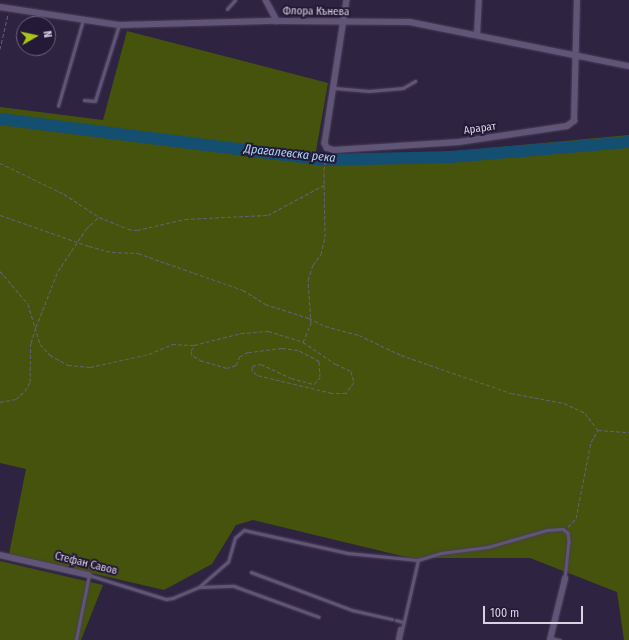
<!DOCTYPE html>
<meta charset="utf-8">
<style>
body{margin:0}
#map{position:relative;width:629px;height:640px;overflow:hidden;background:#2e2340;font-family:"Fira Sans Condensed",sans-serif}
div>[style]{position:absolute}
[style*='--x']{left:calc(var(--x)*1px);top:calc(var(--y)*1px);width:calc(var(--w)*1px);rotate:calc(var(--a)*1deg)}
.green>*{inset:0;background:#46530c}
.river>*{height:12px;margin:-6px;padding:0 6px;transform-origin:6px;border-radius:6px;background:#144e70}
.path>*{height:1px;margin-top:-0.5px;transform-origin:0;background:repeating-linear-gradient(90deg,#675e78 0 4px,transparent 0 6px)}
.roads{filter:drop-shadow(0 0 1px #483f58) drop-shadow(0 0 1px #483f58)}
.lane>*{height:2.5px;margin:-1.25px;padding:0 1.25px;transform-origin:1.25px;border-radius:1.25px;background:#605576}
.street>*{height:5.5px;margin:-2.75px;padding:0 2.75px;transform-origin:2.75px;border-radius:2.75px;background:#605576}
span{translate:-50% -50%;white-space:nowrap;text-align:center;line-height:1.15;-webkit-text-stroke:4px #241936;paint-order:stroke}
.street-label{font-size:11px;color:#d8d2e5}
.water-label{font-size:12px;color:#abd8f9;font-style:italic}
.north{position:absolute;left:16px;top:16px;width:40px;height:40px;box-sizing:border-box;background:#241936;border:1px solid #6c637c;border-radius:50%;rotate:81deg;font-size:11px;font-weight:700;line-height:16px;text-align:center;color:#d8d2e5}
.north::after{content:'';display:block;margin:auto;width:14px;height:18px;background:#aac718;clip-path:polygon(50% 0,100% 100%,50% 72%,0 100%)}
.scale{position:absolute;left:483px;top:606px;width:100px;height:18px;box-sizing:border-box;border:2px solid #d8d2e5;border-top:0;padding-left:5px;font-size:12px;line-height:14px;white-space:nowrap;color:#d8d2e5;-webkit-text-stroke:3px #241936;paint-order:stroke}
</style>
<div id="map">
<div class="green">
<div style="clip-path:polygon(127px 31px,328px 83px,316px 151px,318px 164px,629px 135px,629px 640px,624px 640px,617px 592px,530px 558px,410px 558px,253px 520px,236px 525px,212px 564px,164px 590px,9px 554px,26px 469px,0 463px,0 107px,103px 120px)"></div>
<div style="clip-path:polygon(0 561px,103px 585px,81px 640px,0 640px)"></div>
</div>
<div class="river">
<div style="--x:0;--y:119;--w:326;--a:7.2"></div>
<div style="--x:323;--y:160;--w:128;--a:-1.3"></div>
<div style="--x:451;--y:157;--w:179;--a:-4.8"></div>
</div>
<div class="path">
<div style="--x:0;--y:49;--w:36;--a:-77"></div>
<div style="--x:0;--y:163;--w:71;--a:25.8"></div>
<div style="--x:64;--y:194;--w:42;--a:33.3"></div>
<div style="--x:0;--y:215;--w:94;--a:19.2"></div>
<div style="--x:89;--y:246;--w:24;--a:15"></div>
<div style="--x:112;--y:252;--w:26;--a:2"></div>
<div style="--x:138;--y:253;--w:30;--a:20"></div>
<div style="--x:166;--y:263;--w:82;--a:19.3"></div>
<div style="--x:243;--y:290;--w:26;--a:32"></div>
<div style="--x:265;--y:304;--w:46;--a:17.7"></div>
<div style="--x:309;--y:318;--w:18;--a:27"></div>
<div style="--x:325;--y:326;--w:35;--a:15"></div>
<div style="--x:359;--y:335;--w:47;--a:25.5"></div>
<div style="--x:401;--y:355;--w:116;--a:19.1"></div>
<div style="--x:511;--y:393;--w:54;--a:10.7"></div>
<div style="--x:564;--y:403;--w:23;--a:25"></div>
<div style="--x:585;--y:413;--w:21;--a:53"></div>
<div style="--x:0;--y:271;--w:43;--a:49.7"></div>
<div style="--x:28;--y:304;--w:42;--a:73.3"></div>
<div style="--x:40;--y:344;--w:15;--a:48"></div>
<div style="--x:50;--y:355;--w:21;--a:29"></div>
<div style="--x:68;--y:365;--w:22;--a:5"></div>
<div style="--x:90;--y:367;--w:60;--a:-12.4"></div>
<div style="--x:149;--y:354;--w:25;--a:-23"></div>
<div style="--x:172;--y:344;--w:22;--a:3"></div>
<div style="--x:194;--y:345;--w:49;--a:-14.3"></div>
<div style="--x:241;--y:333;--w:27;--a:-4"></div>
<div style="--x:268;--y:331;--w:37;--a:17"></div>
<div style="--x:303;--y:342;--w:40;--a:34"></div>
<div style="--x:336;--y:364;--w:17;--a:25"></div>
<div style="--x:351;--y:371;--w:11;--a:75"></div>
<div style="--x:354;--y:382;--w:14;--a:126"></div>
<div style="--x:346;--y:393;--w:14;--a:180"></div>
<div style="--x:332;--y:393;--w:77;--a:-166.5"></div>
<div style="--x:257;--y:375;--w:7;--a:-135"></div>
<div style="--x:252;--y:370;--w:4;--a:-90"></div>
<div style="--x:252;--y:366;--w:9;--a:-13"></div>
<div style="--x:261;--y:364;--w:33;--a:25"></div>
<div style="--x:291;--y:378;--w:24;--a:15"></div>
<div style="--x:314;--y:384;--w:9;--a:-49"></div>
<div style="--x:320;--y:377;--w:16;--a:-94"></div>
<div style="--x:319;--y:361;--w:24;--a:-152"></div>
<div style="--x:298;--y:350;--w:16;--a:-173"></div>
<div style="--x:282;--y:348;--w:34;--a:173"></div>
<div style="--x:248;--y:352;--w:9;--a:153"></div>
<div style="--x:240;--y:356;--w:10;--a:114"></div>
<div style="--x:236;--y:365;--w:9;--a:162"></div>
<div style="--x:227;--y:368;--w:26;--a:-164"></div>
<div style="--x:202;--y:361;--w:12;--a:-149"></div>
<div style="--x:192;--y:355;--w:4;--a:-104"></div>
<div style="--x:191;--y:351;--w:7;--a:-63"></div>
<div style="--x:36;--y:327;--w:60;--a:-68.6"></div>
<div style="--x:58;--y:271;--w:50;--a:-56.3"></div>
<div style="--x:86;--y:229;--w:18;--a:-43"></div>
<div style="--x:99;--y:217;--w:31;--a:22"></div>
<div style="--x:128;--y:229;--w:9;--a:6"></div>
<div style="--x:137;--y:230;--w:49;--a:-12.9"></div>
<div style="--x:185;--y:219;--w:83;--a:-2.8"></div>
<div style="--x:268;--y:215;--w:64;--a:-28.2"></div>
<div style="--x:303;--y:342;--w:21;--a:-67"></div>
<div style="--x:311;--y:323;--w:43;--a:-94"></div>
<div style="--x:308;--y:280;--w:16;--a:-72"></div>
<div style="--x:313;--y:265;--w:14;--a:-54"></div>
<div style="--x:321;--y:254;--w:17;--a:-77"></div>
<div style="--x:325;--y:237;--w:67;--a:-90.9"></div>
<div style="--x:324;--y:170;--w:15;--a:-82"></div>
<div style="--x:0;--y:402;--w:16;--a:-11"></div>
<div style="--x:16;--y:399;--w:12;--a:-42"></div>
<div style="--x:25;--y:391;--w:10;--a:-61"></div>
<div style="--x:30;--y:382;--w:39;--a:-89"></div>
<div style="--x:31;--y:343;--w:14;--a:-73"></div>
<div style="--x:568;--y:527;--w:12;--a:-48"></div>
<div style="--x:576;--y:518;--w:77;--a:-78.8"></div>
<div style="--x:591;--y:442;--w:14;--a:-60"></div>
<div style="--x:598;--y:430;--w:31;--a:4"></div>
</div>
<div class="roads">
<div class="lane">
<div style="--x:227;--y:9;--w:12;--a:-48"></div>
<div style="--x:335;--y:88;--w:34;--a:5"></div>
<div style="--x:369;--y:91;--w:34;--a:-5"></div>
<div style="--x:403;--y:88;--w:14;--a:-30"></div>
<div style="--x:84;--y:100;--w:11;--a:5"></div>
<div style="--x:95;--y:101;--w:80;--a:-72.5"></div>
<div style="--x:58;--y:106;--w:90;--a:-73.8"></div>
<div style="--x:251;--y:572;--w:108;--a:20.6"></div>
<div style="--x:352;--y:610;--w:41;--a:12.7"></div>
<div style="--x:199;--y:587;--w:35;--a:-2"></div>
<div style="--x:234;--y:586;--w:90;--a:20"></div>
<div style="--x:396;--y:620;--w:7;--a:16"></div>
<div style="--x:402;--y:630;--w:72;--a:-77.1"></div>
<div style="--x:551;--y:638;--w:9;--a:13"></div>
<div style="--x:76;--y:640;--w:66;--a:-78.7"></div>
<div style="--x:89;--y:575;--w:81;--a:17.3"></div>
<div style="--x:166;--y:599;--w:7;--a:-8"></div>
<div style="--x:173;--y:598;--w:28;--a:-23"></div>
<div style="--x:199;--y:587;--w:38;--a:-41"></div>
<div style="--x:228;--y:562;--w:25;--a:-74"></div>
<div style="--x:235;--y:538;--w:12;--a:-42"></div>
<div style="--x:244;--y:530;--w:107;--a:12.5"></div>
<div style="--x:348;--y:553;--w:70;--a:5.7"></div>
<div style="--x:418;--y:560;--w:24;--a:-17"></div>
<div style="--x:441;--y:553;--w:47;--a:-7.3"></div>
<div style="--x:488;--y:547;--w:61;--a:-16.1"></div>
<div style="--x:547;--y:530;--w:16;--a:-4"></div>
<div style="--x:563;--y:529;--w:6;--a:39"></div>
<div style="--x:568;--y:533;--w:8;--a:83"></div>
<div style="--x:569;--y:541;--w:37;--a:96"></div>
</div>
<div class="street">
<div style="--x:266;--y:0;--w:24;--a:62"></div>
<div style="--x:347;--y:0;--w:145;--a:98.7"></div>
<div style="--x:325;--y:143;--w:5;--a:68"></div>
<div style="--x:327;--y:148;--w:7;--a:16"></div>
<div style="--x:334;--y:150;--w:125;--a:-3.7"></div>
<div style="--x:459;--y:142;--w:109;--a:-8.4"></div>
<div style="--x:567;--y:126;--w:9;--a:-36"></div>
<div style="--x:574;--y:121;--w:121;--a:-88.6"></div>
<div style="--x:0;--y:7;--w:120;--a:8.6"></div>
<div style="--x:119;--y:25;--w:158;--a:-1.5"></div>
<div style="--x:277;--y:21;--w:133;--a:0.4"></div>
<div style="--x:410;--y:22;--w:223;--a:11.4"></div>
<div style="--x:477;--y:35;--w:35;--a:-87"></div>
<div style="--x:0;--y:555;--w:91;--a:12.7"></div>
<div style="--x:399;--y:640;--w:10;--a:-79"></div>
<div style="--x:550;--y:640;--w:63;--a:-76.2"></div>
</div>
</div>
<div class="street-label">
<span style="left:316px;top:12px;rotate:1deg">Флора Кънева</span>
<span style="left:480px;top:129px;rotate:-8deg">Арарат</span>
<span style="left:86px;top:564px;rotate:14deg">Стефан Савов</span>
</div>
<div class="water-label">
<span style="left:290px;top:154px;rotate:6deg">Драгалевска река</span>
</div>
<div class="north">N</div>
<div class="scale">100 m</div>
</div>
